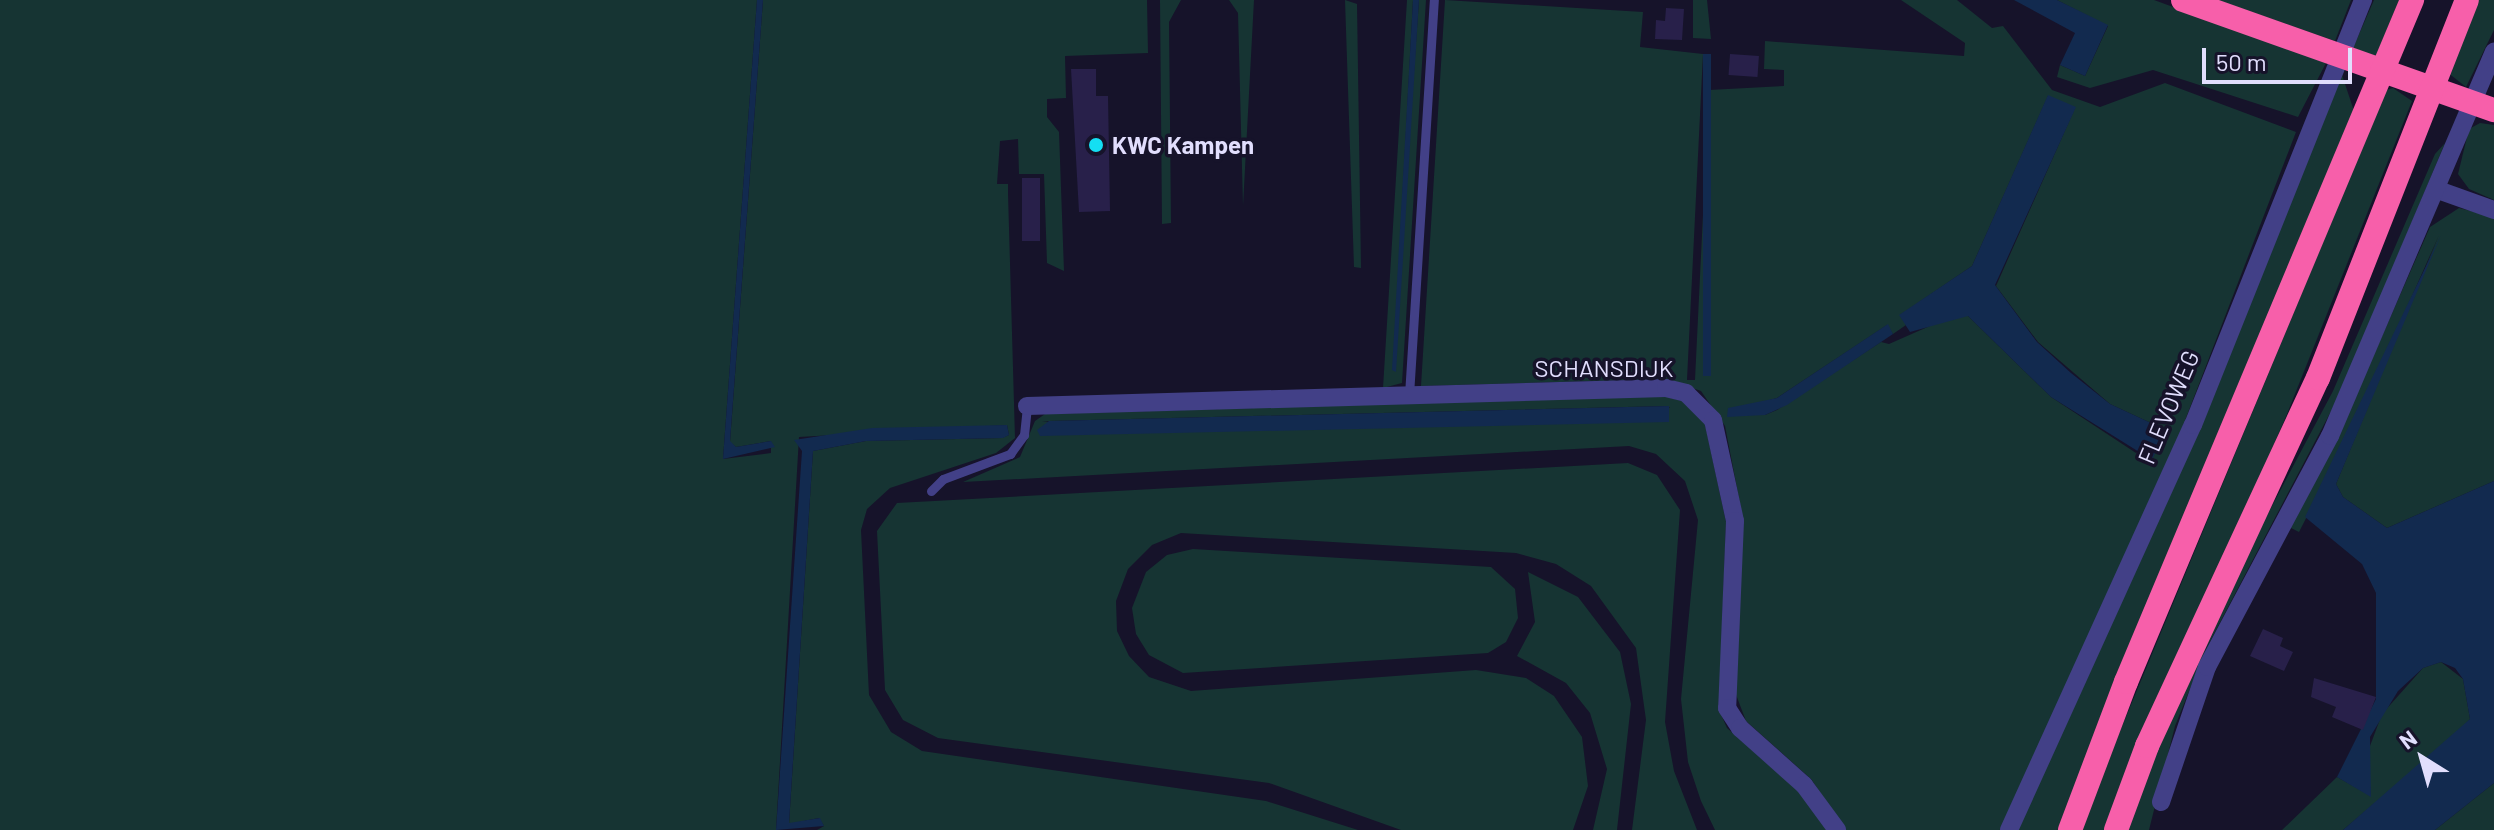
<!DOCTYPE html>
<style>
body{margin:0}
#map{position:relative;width:2494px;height:830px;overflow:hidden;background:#16132a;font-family:Barlow,sans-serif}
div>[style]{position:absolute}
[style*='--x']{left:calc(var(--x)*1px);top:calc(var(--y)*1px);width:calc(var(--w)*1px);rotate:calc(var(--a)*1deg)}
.green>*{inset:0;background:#163433}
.water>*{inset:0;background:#122a4f;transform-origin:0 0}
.building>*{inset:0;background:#28204a;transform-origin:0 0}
.lane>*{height:9px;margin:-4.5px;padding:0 4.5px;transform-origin:4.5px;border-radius:4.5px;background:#424087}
.street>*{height:18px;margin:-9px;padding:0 9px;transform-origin:9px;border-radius:9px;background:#424087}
.highway>*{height:24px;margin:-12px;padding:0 12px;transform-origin:12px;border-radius:12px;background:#f75faa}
.dots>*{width:22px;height:22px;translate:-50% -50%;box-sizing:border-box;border:4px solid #16132a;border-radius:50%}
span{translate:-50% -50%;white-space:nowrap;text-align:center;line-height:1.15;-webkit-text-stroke:7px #16132a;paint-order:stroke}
.poi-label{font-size:24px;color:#e1defd;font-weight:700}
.left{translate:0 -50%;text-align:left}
.street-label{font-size:24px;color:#e1defd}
.north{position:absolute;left:2382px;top:718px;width:80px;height:80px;-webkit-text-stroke:6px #16132a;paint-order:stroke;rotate:323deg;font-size:22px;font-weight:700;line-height:32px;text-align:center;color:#e1defd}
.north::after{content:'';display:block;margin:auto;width:28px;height:36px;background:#e1defd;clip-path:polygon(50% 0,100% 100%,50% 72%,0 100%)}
.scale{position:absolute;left:2202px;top:48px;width:150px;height:36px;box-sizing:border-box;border:4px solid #e1defd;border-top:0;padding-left:10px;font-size:24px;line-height:28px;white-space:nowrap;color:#e1defd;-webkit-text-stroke:6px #16132a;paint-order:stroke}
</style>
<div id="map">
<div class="green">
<div style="clip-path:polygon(0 0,757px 0,723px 459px,771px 453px,771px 441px,736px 447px,730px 442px,763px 0,1147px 0,1148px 53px,1065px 56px,1066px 98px,1047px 99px,1047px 117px,1059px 132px,1064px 271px,1047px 263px,1044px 174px,1019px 174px,1018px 139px,1000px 141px,997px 184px,1008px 184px,1008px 193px,1015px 438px,996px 453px,890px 488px,867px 509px,861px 530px,869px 695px,891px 732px,922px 751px,1266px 801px,1358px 830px,817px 830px,824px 826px,819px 818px,789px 824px,813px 451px,866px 441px,1002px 438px,1009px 435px,1007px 425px,799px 437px,776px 830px,0 830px)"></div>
<div style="clip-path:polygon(1160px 0,1181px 0,1169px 22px,1171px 223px,1162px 224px)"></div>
<div style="clip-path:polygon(1229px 0,1254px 0,1243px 206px,1238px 13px)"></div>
<div style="clip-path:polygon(1345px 0,1357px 4px,1361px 268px,1354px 267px)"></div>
<div style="clip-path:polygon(1407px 0,1413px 0,1393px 372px,1419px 0,1426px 0,1402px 383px,1383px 388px)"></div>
<div style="clip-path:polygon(evenodd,1445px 0,1643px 12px,1640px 47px,1703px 54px,1687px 380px,1695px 380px,1709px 90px,1784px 86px,1784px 70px,1764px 69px,1765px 41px,1964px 56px,1965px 43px,1901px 0,1957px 0,1992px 28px,2003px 26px,2052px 90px,2100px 107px,2165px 83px,2296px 132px,2179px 436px,2000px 830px,1846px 830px,1811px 779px,1746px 721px,1735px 692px,1743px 519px,1725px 426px,1701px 391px,1666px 379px,1421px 386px,1445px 0,2048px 96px,2075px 108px,1996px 286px,2038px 342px,2110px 404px,2166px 430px,2136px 453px,2051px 397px,1968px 316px,1957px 314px,1889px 344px,1881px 342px,1777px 410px,1765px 415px,1748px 406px,1777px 398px,1887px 325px,1893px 334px,1906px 325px,1900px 315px,1972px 266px,2048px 96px)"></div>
<div style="clip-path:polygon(1693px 0,1707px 0,1711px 39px,1693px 38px)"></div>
<div style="clip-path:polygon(2057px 0,2154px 0,2326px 63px,2298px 117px,2153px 70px,2090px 88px,2057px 77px,2060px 65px,2085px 76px,2108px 26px)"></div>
<div style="clip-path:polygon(2217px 0,2351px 0,2335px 41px)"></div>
<div style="clip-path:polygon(2374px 0,2399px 0,2376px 56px,2353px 48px)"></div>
<div style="clip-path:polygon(2478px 0,2494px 0,2494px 30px,2466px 87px,2447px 72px)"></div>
<div style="clip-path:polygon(2342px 75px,2354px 111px,2063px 830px,2018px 830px)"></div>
<div style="clip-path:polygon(2393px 88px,2412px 101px,2287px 414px,2107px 830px,2079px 830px,2386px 90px)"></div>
<div style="clip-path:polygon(2480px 123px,2494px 125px,2494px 200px,2469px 189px,2458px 174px,2469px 129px)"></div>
<div style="clip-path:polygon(2445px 143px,2339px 396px,2206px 649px,2175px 726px,2149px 830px,2122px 830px,2229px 587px,2333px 391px,2435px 154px)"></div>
<div style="clip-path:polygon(2459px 208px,2494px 217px,2494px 481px,2387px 528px,2343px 497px,2336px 484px,2439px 235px,2361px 411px,2299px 532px,2289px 527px,2350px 409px,2430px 227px)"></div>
<div style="clip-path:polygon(evenodd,1664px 396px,1682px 401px,1705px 424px,1726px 522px,1719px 710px,1727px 728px,1798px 791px,1827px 830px,1715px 830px,1701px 801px,1688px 762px,1681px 699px,1698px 520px,1685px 481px,1656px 454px,1629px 446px,963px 482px,1020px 457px,1035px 421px,1045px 414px,1664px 396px,1668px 406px,1670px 408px,1042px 422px,1049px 421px,1668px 406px)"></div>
<div style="clip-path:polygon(1628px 463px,1657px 475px,1680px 510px,1665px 722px,1674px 771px,1697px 830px,1632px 830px,1646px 720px,1636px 648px,1591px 586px,1556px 564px,1516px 553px,1181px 533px,1152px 545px,1128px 569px,1116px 601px,1117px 631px,1129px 656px,1149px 677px,1191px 691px,1476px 670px,1526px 678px,1554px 696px,1582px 737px,1588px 786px,1573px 830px,1401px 830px,1269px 783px,938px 738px,903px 720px,885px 690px,877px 531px,897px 503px)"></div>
<div style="clip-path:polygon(1193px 549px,1491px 567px,1515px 589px,1518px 618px,1506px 642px,1488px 653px,1183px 673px,1149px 655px,1136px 634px,1132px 608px,1146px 572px,1167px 555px)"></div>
<div style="clip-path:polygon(1528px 572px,1578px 597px,1620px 652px,1631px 704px,1617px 830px,1593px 830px,1607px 769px,1590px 713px,1566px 683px,1517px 656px,1535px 622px)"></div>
<div style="clip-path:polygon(2441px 662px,2463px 679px,2470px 719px,2461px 730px,2343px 830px,2282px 830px,2337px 777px,2371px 796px,2367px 754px,2382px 714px,2423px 668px)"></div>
<div style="clip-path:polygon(2494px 783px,2494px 830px,2435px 830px)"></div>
</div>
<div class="water">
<div style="clip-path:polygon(757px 0,763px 0,730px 441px,736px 447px,771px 441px,775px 447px,723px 459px)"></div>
<div style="clip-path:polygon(1413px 0,1419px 0,1396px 372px,1392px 370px)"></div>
<div style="clip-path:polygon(2014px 0,2057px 0,2108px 25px,2085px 76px,2060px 65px,2075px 33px)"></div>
<div style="left:1703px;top:54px;width:8px;height:322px"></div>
<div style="clip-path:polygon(2048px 95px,2076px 107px,1995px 285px,2037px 342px,2071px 373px,2110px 404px,2166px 430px,2152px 460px,2051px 397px,1968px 316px,1910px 332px,1899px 315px,1972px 266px)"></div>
<div style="clip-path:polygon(2441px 235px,2336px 484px,2343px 497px,2387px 528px,2494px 481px,2494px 783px,2435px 830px,2343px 830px,2470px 719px,2463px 679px,2455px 668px,2441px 662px,2423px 668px,2398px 691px,2370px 737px,2371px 797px,2337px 777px,2376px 699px,2376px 593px,2362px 564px,2305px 517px)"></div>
<div style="clip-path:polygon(1888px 324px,1893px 334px,1787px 405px,1765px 415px,1727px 417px,1728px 408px,1777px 398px)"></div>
<div style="clip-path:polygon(1669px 406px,1669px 422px,1040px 436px,1037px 430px,1049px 421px)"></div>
<div style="clip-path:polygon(1007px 425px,1009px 435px,1003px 438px,866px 441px,813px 451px,789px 823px,820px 818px,824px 826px,776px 830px,802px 451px,794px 440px,872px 428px)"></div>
</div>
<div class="building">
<div style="clip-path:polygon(1666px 8px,1684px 9px,1682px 40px,1655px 39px,1656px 20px,1665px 21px)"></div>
<div style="left:1730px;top:54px;width:29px;height:21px;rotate:4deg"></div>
<div style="clip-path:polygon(1071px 69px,1096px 69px,1096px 96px,1108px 96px,1110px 211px,1079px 212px)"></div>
<div style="left:1022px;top:178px;width:18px;height:63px"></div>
<div style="clip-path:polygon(2263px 629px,2283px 638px,2280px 646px,2293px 652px,2284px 671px,2250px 656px)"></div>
<div style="clip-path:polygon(2314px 678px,2376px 697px,2363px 730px,2332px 717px,2336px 707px,2311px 697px)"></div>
</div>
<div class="lane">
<div style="--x:1409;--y:395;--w:396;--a:-86.4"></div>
<div style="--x:931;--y:491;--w:17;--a:-45"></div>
<div style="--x:943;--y:479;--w:72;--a:-20.5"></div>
<div style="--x:1010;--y:454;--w:24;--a:-54"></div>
<div style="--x:1024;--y:435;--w:29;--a:-84"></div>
</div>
<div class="street">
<div style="--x:2438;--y:190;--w:59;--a:19.7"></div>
<div style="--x:1027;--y:406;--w:639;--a:-1.61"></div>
<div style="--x:1666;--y:388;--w:21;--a:14"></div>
<div style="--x:1686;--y:393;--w:38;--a:45"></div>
<div style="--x:1713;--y:420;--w:103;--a:77.7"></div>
<div style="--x:1735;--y:521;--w:187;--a:92.4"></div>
<div style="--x:1727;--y:708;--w:24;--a:57"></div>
<div style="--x:1740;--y:728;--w:86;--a:41.7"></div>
<div style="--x:1804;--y:785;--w:56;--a:53.7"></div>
<div style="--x:2161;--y:802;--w:143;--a:-71.2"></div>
<div style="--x:2207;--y:667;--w:262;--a:-62"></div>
<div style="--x:2330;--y:436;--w:418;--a:-66.9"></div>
<div style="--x:2009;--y:830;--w:445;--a:-65.6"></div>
<div style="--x:2193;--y:425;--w:458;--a:-68.2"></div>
</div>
<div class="highway">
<div style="--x:2183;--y:0;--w:330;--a:19.5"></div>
<div style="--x:2070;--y:830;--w:158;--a:-69.3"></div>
<div style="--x:2126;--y:682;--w:740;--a:-67.25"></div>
<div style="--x:2116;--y:830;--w:90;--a:-69.7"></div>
<div style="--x:2147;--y:746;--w:406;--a:-65.1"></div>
<div style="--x:2318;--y:378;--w:406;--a:-68.5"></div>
</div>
<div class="dots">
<div style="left:1096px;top:145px;background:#14dff3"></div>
</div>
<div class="poi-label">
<span class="left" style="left:1112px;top:145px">KWC Kampen</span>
</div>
<div class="street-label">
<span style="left:1604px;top:368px">SCHANSDIJK</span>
<span style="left:2168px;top:407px;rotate:-67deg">FLEVOWEG</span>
</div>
<div class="north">N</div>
<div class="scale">50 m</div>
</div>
